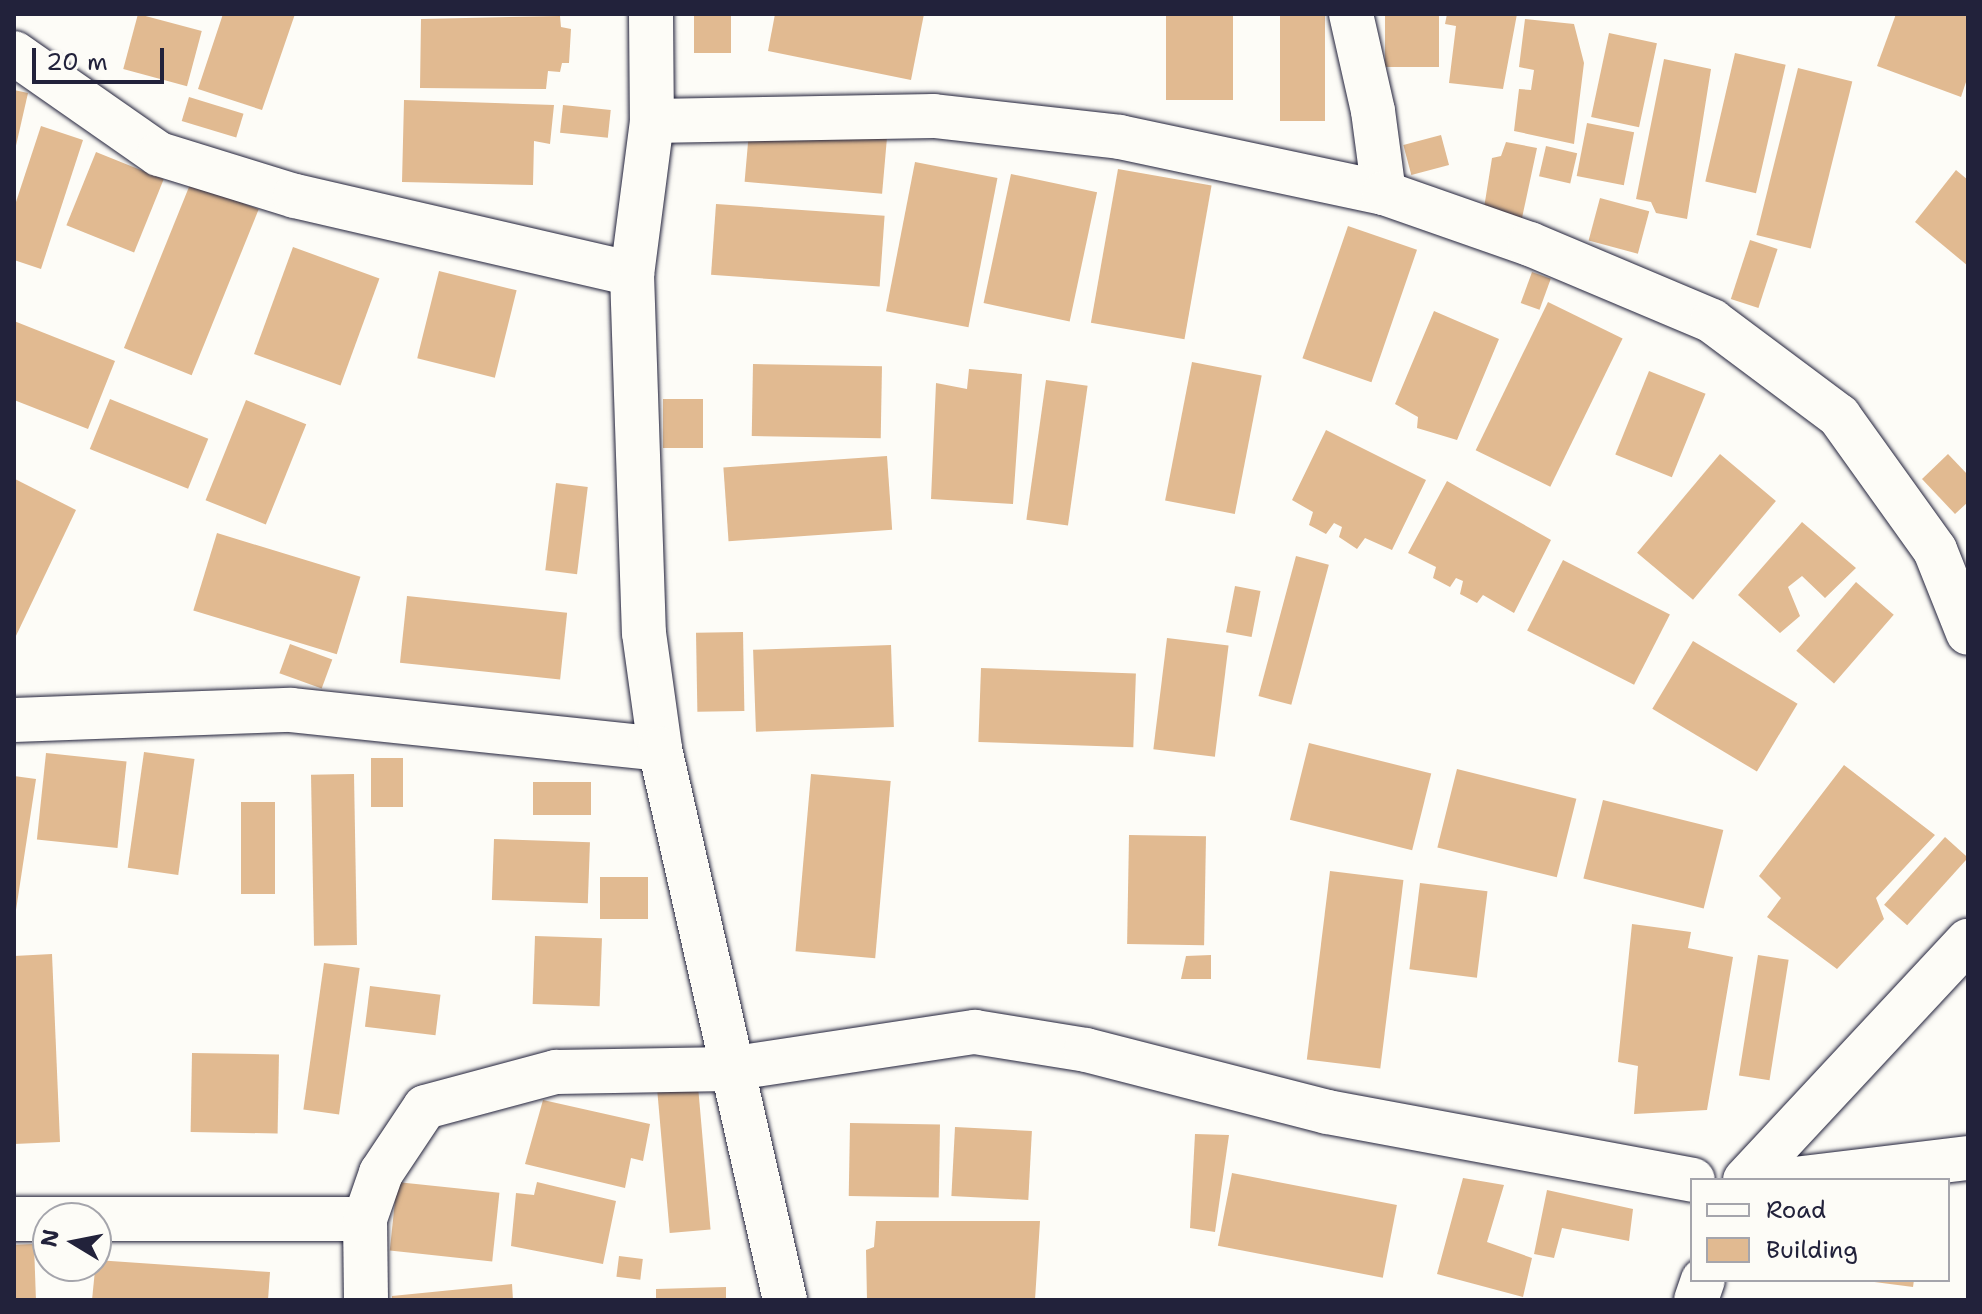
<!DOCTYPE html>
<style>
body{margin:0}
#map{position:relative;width:1982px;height:1314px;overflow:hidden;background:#fdfcf7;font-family:"Shantell Sans",sans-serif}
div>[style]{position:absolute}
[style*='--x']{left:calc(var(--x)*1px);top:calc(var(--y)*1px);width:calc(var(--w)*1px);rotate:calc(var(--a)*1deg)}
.building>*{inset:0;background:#e1ba91;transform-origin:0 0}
.roads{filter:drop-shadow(0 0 2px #22223b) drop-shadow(0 0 2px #22223b)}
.street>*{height:44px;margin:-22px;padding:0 22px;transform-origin:22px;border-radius:22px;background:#fdfcf7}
.secondary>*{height:44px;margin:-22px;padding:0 22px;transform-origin:22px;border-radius:22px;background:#fdfcf7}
span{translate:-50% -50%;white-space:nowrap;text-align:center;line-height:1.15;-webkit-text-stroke:7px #fdfcf7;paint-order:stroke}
.frame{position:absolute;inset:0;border:16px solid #22223b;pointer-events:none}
.legend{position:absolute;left:1690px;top:1178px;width:260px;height:104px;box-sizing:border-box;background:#fdfcf7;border:2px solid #a5a5ac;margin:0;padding:10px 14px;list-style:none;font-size:24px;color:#22223b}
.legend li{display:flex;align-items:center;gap:16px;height:40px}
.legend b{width:40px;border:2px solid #a5a5ac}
.north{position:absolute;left:32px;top:1202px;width:80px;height:80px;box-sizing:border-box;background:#fdfcf7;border:2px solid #a5a5ac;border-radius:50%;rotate:280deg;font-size:22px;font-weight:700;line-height:32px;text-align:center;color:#22223b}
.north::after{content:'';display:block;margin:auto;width:28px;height:36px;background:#22223b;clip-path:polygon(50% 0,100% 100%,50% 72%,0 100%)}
.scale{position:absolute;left:32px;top:48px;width:132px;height:36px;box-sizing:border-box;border:4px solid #22223b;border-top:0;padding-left:10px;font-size:24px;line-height:28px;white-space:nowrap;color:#22223b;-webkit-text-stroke:6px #fdfcf7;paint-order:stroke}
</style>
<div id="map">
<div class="building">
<div style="left:138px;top:14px;width:66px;height:57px;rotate:15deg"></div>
<div style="clip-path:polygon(223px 14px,295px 14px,262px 110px,198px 89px)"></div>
<div style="left:694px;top:14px;width:37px;height:39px"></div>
<div style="clip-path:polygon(775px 14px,924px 14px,911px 80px,768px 51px)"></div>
<div style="left:1166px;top:14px;width:67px;height:86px"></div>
<div style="left:1280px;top:14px;width:45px;height:107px"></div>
<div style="left:1385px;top:14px;width:54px;height:53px"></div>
<div style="clip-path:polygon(1447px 14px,1517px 14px,1503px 89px,1449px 83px,1456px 26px,1445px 24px)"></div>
<div style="clip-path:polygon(1896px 14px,1968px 14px,1968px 76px,1961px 97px,1877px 66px)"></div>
<div style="clip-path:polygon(560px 16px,561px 27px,571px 29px,569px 63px,562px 63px,560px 72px,548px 71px,546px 89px,420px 88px,421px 19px)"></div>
<div style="clip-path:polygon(1525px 19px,1574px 24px,1584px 63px,1574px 144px,1514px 131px,1519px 89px,1531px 90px,1534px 70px,1519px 67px)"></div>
<div style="left:1609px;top:33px;width:49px;height:86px;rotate:12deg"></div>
<div style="left:1735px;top:53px;width:52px;height:132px;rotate:13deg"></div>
<div style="clip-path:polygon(1664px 59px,1711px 69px,1687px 219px,1656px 213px,1651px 202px,1636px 199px)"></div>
<div style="left:1798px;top:68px;width:56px;height:172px;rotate:14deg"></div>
<div style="clip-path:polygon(14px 90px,28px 93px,15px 150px,14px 150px)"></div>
<div style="left:189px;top:97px;width:57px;height:25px;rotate:17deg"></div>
<div style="clip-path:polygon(404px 100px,554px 105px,550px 144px,534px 141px,533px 185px,402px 182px)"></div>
<div style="left:563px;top:105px;width:48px;height:28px;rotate:6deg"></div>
<div style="left:750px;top:120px;width:138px;height:62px;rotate:5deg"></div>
<div style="left:1587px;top:123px;width:48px;height:54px;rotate:11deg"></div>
<div style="clip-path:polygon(41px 126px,83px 140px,41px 269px,14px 260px,14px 208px)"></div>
<div style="left:1441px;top:135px;width:31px;height:39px;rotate:75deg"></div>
<div style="clip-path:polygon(1506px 142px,1537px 148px,1522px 218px,1484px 208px,1492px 158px,1501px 156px)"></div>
<div style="left:1546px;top:146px;width:32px;height:31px;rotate:13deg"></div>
<div style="left:96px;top:152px;width:73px;height:79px;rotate:22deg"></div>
<div style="left:915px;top:162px;width:84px;height:152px;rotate:11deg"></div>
<div style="left:1118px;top:169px;width:95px;height:156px;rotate:10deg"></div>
<div style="clip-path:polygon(1956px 170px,1968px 180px,1968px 266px,1915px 222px)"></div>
<div style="left:1011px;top:174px;width:88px;height:132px;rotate:12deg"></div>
<div style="left:191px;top:182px;width:73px;height:179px;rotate:22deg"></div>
<div style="left:1600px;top:198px;width:51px;height:44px;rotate:15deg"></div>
<div style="left:716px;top:204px;width:169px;height:71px;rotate:4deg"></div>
<div style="left:1348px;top:226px;width:73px;height:140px;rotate:19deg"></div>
<div style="left:1750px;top:240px;width:29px;height:62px;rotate:18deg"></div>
<div style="left:293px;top:247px;width:92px;height:114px;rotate:20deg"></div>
<div style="left:439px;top:271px;width:80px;height:90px;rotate:14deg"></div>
<div style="left:1532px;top:272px;width:20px;height:33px;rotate:20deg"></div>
<div style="left:1548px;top:302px;width:83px;height:165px;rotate:26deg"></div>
<div style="clip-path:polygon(1434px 311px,1499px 339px,1457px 440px,1417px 428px,1418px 417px,1395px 404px)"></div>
<div style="clip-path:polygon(14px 321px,115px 361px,88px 429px,14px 400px)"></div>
<div style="left:1192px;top:362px;width:71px;height:141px;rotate:11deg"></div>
<div style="left:753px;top:364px;width:129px;height:72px;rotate:1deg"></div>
<div style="clip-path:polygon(969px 369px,1022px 374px,1013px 504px,931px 499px,936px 383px,967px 389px)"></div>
<div style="left:1649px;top:371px;width:61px;height:90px;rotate:22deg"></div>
<div style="left:1046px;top:380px;width:42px;height:141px;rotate:8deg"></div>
<div style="left:110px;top:399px;width:106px;height:54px;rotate:22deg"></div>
<div style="left:663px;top:399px;width:40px;height:49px"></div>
<div style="left:246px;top:400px;width:65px;height:108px;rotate:22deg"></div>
<div style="clip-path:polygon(1326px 430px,1426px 480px,1392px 550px,1365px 538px,1357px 549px,1339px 537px,1342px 527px,1334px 523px,1326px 534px,1309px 525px,1313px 512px,1292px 500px)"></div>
<div style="left:1720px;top:454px;width:73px;height:129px;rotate:40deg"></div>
<div style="clip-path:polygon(1948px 454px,1968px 475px,1968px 502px,1955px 514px,1922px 479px)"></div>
<div style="left:887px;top:456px;width:74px;height:164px;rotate:86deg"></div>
<div style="clip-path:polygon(15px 479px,76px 510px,14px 640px,14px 481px)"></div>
<div style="clip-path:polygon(1447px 481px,1551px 540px,1514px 613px,1483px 595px,1477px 603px,1460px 594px,1463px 581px,1456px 578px,1450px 587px,1433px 578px,1436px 567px,1408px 553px)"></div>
<div style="left:556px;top:483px;width:32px;height:88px;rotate:7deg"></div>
<div style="clip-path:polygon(1802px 522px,1856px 568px,1825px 598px,1802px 576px,1788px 587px,1800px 616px,1780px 633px,1738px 595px)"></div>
<div style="left:217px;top:533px;width:150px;height:81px;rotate:17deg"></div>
<div style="left:1296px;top:556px;width:34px;height:145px;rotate:15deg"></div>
<div style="left:1563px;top:560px;width:120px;height:79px;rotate:27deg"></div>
<div style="left:1856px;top:582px;width:50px;height:91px;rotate:41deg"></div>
<div style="left:1235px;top:586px;width:26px;height:47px;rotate:11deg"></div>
<div style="left:407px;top:596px;width:161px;height:67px;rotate:6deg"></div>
<div style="left:743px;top:632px;width:79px;height:47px;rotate:89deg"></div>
<div style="left:1167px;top:638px;width:62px;height:112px;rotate:7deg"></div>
<div style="left:1693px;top:641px;width:122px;height:79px;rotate:31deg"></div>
<div style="left:290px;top:644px;width:45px;height:31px;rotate:20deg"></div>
<div style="left:891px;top:645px;width:82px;height:138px;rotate:88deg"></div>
<div style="left:981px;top:668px;width:155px;height:74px;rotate:2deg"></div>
<div style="left:1309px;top:743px;width:126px;height:79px;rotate:14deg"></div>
<div style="left:144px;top:752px;width:51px;height:117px;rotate:8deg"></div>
<div style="left:46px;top:753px;width:81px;height:87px;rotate:6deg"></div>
<div style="left:371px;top:758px;width:32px;height:49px"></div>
<div style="clip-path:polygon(1844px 765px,1935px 835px,1876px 898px,1884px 919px,1837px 969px,1767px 917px,1781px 898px,1759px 876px)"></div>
<div style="left:1457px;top:769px;width:123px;height:81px;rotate:14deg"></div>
<div style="left:354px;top:774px;width:171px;height:43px;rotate:89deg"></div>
<div style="left:811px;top:774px;width:80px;height:178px;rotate:5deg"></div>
<div style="clip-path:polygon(14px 776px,36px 779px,16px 910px,14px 910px)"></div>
<div style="left:591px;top:782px;width:33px;height:58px;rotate:90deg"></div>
<div style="left:1603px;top:800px;width:124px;height:81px;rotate:14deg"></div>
<div style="left:241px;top:802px;width:34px;height:92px"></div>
<div style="left:1129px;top:835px;width:77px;height:109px;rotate:1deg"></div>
<div style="left:1945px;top:837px;width:31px;height:91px;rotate:42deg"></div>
<div style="left:494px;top:839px;width:96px;height:61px;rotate:2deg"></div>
<div style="left:1330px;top:871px;width:74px;height:190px;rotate:7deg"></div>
<div style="left:600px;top:877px;width:48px;height:42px"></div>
<div style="left:1420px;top:883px;width:68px;height:87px;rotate:7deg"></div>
<div style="clip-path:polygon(1632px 924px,1691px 932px,1688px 948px,1733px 957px,1707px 1110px,1634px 1114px,1638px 1066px,1618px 1062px)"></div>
<div style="left:535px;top:936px;width:67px;height:68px;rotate:2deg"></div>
<div style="clip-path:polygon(52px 954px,60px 1142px,14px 1144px,14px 956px)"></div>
<div style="clip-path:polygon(1211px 955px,1211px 979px,1181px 979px,1186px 956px)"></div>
<div style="left:1758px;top:955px;width:31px;height:122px;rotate:9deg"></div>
<div style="left:324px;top:963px;width:36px;height:148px;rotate:8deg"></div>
<div style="left:370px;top:986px;width:71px;height:41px;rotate:7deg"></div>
<div style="left:192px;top:1053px;width:87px;height:79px;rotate:1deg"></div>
<div style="left:698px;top:1086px;width:144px;height:41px;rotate:85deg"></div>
<div style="clip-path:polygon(543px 1100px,650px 1124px,643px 1161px,631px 1158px,625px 1188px,525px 1164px)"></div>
<div style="left:850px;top:1123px;width:90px;height:73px;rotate:1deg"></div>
<div style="left:955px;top:1127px;width:77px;height:69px;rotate:3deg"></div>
<div style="clip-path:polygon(1195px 1134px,1229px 1135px,1215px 1232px,1190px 1228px)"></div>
<div style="left:1232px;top:1173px;width:168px;height:74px;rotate:11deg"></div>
<div style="clip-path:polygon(1463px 1178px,1504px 1185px,1487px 1242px,1532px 1258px,1523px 1297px,1437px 1274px)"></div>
<div style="left:397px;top:1182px;width:103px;height:69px;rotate:6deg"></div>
<div style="clip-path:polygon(537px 1182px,616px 1201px,603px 1264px,511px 1246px,516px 1193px,534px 1195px)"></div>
<div style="clip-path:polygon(1547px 1190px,1633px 1209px,1629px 1241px,1562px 1228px,1554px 1258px,1534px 1254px)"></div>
<div style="clip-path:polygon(876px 1221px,1040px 1221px,1035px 1300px,867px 1300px,866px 1250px,874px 1247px)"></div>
<div style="left:34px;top:1244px;width:56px;height:20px;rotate:88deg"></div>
<div style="left:619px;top:1256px;width:24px;height:21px;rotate:7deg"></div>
<div style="clip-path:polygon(96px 1260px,270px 1272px,268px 1300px,92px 1300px)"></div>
<div style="clip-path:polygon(1859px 1280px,1914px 1280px,1913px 1287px)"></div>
<div style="clip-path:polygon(512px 1284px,513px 1300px,392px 1300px,392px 1296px)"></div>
<div style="clip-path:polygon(726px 1287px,726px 1300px,656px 1300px,656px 1289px)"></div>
</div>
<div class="roads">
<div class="street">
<div style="--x:1351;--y:14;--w:99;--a:77.2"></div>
<div style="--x:1373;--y:111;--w:83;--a:82.4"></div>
<div style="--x:14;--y:53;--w:177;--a:34.9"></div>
<div style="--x:159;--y:154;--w:142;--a:17.2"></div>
<div style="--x:295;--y:196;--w:346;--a:13"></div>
<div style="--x:652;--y:121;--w:282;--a:-1"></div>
<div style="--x:934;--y:116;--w:187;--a:6.4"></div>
<div style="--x:1120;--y:137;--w:270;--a:12"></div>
<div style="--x:1384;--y:193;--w:155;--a:19.3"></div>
<div style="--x:1530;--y:244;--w:198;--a:22.9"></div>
<div style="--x:1712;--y:321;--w:159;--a:36.8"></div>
<div style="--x:1839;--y:416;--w:165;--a:54.4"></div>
<div style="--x:1935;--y:550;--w:89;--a:68.3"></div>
<div style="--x:14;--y:720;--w:277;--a:-2.1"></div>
<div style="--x:291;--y:710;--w:371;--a:6"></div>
<div style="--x:1745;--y:1180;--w:327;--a:-47"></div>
<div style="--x:1786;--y:1180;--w:183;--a:-6.9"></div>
<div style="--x:14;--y:1219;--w:351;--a:0"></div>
<div style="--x:366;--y:1300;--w:81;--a:-90.7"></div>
<div style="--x:365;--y:1219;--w:49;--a:-70.8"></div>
<div style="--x:381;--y:1173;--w:79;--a:-56.3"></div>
<div style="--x:425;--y:1107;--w:136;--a:-15"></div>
<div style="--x:556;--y:1072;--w:173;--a:-1"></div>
<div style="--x:729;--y:1069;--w:249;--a:-8.6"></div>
<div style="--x:975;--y:1032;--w:112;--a:9.2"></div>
<div style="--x:1086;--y:1050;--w:249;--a:14.4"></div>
<div style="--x:1327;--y:1112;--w:372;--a:10.5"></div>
<div style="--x:1696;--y:1300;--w:21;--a:-71"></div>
</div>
<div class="secondary">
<div style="--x:651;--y:14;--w:107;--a:89.5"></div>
<div style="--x:652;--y:121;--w:154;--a:97.4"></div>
<div style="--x:632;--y:274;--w:359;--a:88.1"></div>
<div style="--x:644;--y:633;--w:117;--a:82.1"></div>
<div style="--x:660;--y:749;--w:565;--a:77.22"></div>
</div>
</div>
<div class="frame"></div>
<ul class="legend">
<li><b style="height:10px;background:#fdfcf7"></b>Road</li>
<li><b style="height:22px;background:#e1ba91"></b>Building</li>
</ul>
<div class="north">N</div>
<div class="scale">20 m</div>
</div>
